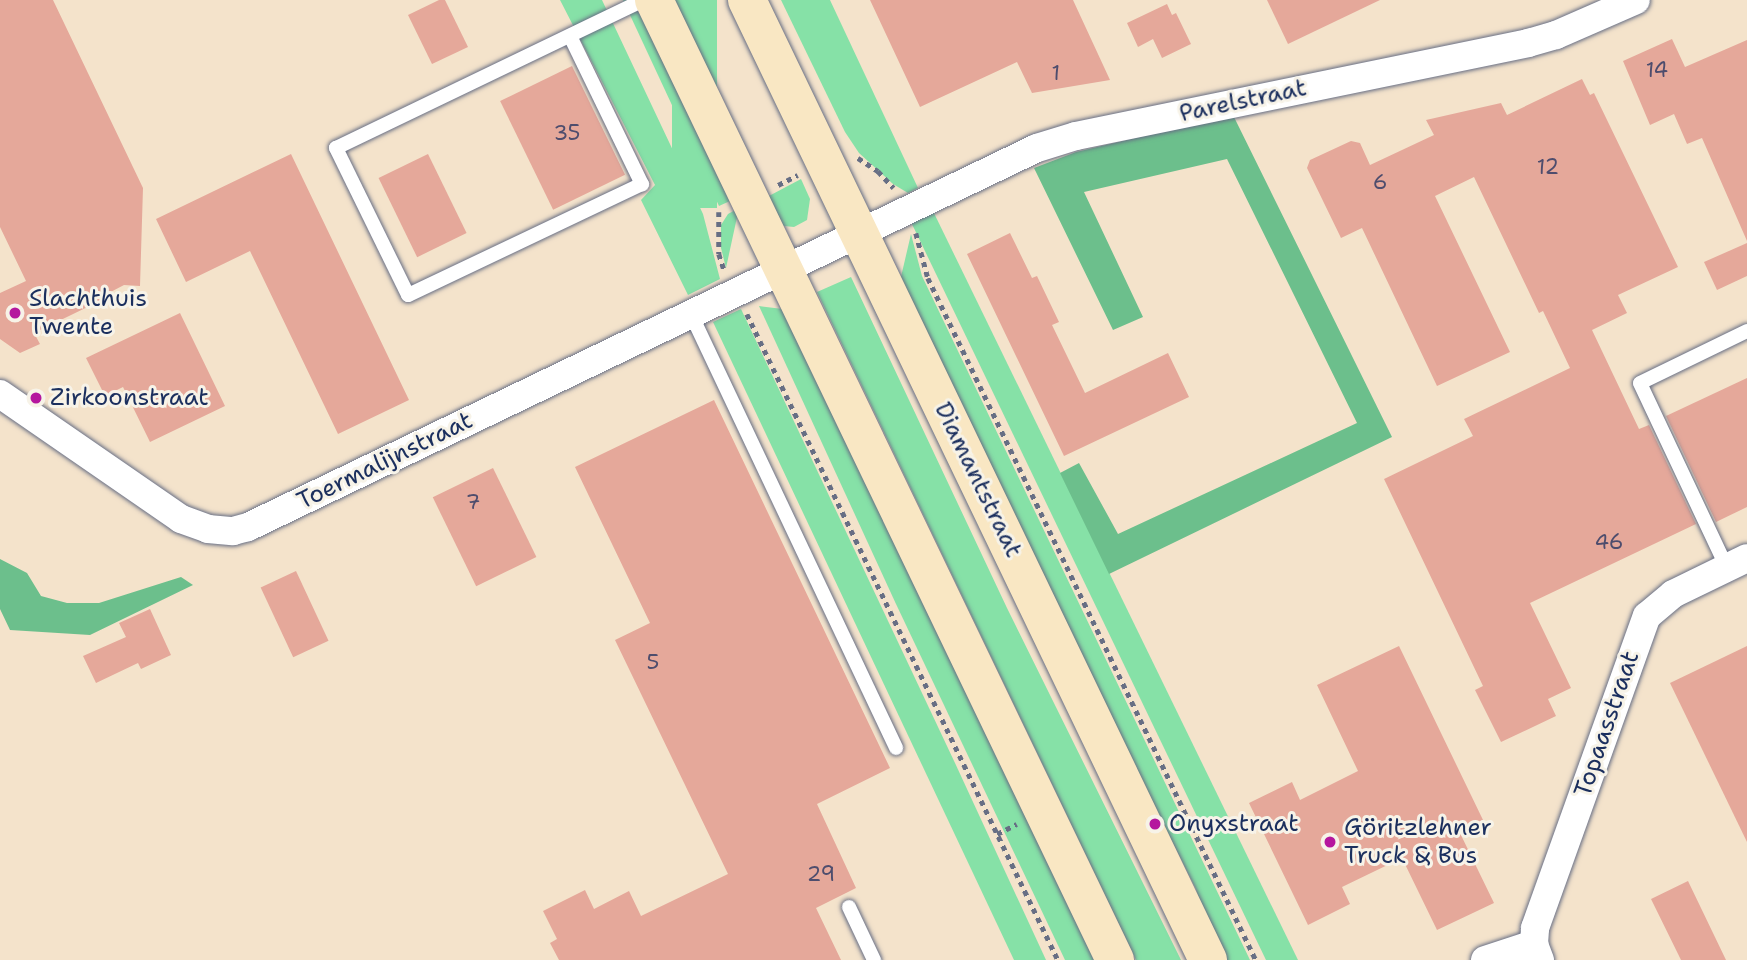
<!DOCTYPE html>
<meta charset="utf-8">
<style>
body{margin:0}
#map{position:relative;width:1747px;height:960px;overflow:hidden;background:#f4e3cb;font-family:"Shantell Sans",sans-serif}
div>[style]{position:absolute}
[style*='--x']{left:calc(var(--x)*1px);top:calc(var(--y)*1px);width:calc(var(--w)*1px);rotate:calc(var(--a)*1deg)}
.green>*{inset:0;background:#86e1a7;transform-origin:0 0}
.forest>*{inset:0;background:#6cbf8c}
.building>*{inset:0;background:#e5a89a;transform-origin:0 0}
.path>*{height:4.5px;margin-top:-2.25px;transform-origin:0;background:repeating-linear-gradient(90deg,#676e84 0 5px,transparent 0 10px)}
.roads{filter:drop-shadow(0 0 2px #676e84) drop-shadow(0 0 2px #676e84)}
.service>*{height:14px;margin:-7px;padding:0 7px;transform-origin:7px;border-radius:7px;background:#fff}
.minor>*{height:28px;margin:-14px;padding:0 14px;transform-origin:14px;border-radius:14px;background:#fff}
.secondary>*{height:38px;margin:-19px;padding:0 19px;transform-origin:19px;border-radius:19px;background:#f9e7c3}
.dots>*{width:19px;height:19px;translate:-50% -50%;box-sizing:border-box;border:4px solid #f7f3e8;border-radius:50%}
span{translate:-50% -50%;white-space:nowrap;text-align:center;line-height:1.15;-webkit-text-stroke:6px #f7f3e8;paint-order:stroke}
.number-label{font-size:21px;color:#4e4d6d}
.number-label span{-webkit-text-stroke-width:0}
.street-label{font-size:24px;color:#1b2f5e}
.poi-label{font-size:24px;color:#1b2f5e}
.left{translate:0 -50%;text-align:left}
</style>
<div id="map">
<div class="green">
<div style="clip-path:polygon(560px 0,602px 0,703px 214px,720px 279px,688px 295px,641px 200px,655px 185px)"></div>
<div style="clip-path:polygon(623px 0,640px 0,730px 201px,719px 206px)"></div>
<div style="left:672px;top:0;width:45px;height:208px"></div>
<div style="clip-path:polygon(781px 0,830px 0,918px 188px,908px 193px,893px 184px,859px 153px,845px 132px)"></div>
<div style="clip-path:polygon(801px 179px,810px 199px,807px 220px,794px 227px,784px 226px,778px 221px,767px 197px)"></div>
<div style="clip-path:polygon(739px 208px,726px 268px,721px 248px,721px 225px,728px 214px)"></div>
<div style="clip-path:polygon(932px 209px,1298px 960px,1266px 960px,911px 222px)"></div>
<div style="clip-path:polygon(911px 234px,922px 276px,1250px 960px,1216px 960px,1196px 889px,897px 294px)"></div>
<div style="clip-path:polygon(851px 277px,1007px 608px,1181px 960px,1136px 960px,817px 292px)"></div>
<div style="clip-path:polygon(759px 306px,791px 310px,1101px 960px,1065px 960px,896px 604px)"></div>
<div style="clip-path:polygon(741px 309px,955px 763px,1046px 960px,1014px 960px,713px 322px)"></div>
</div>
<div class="forest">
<div style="clip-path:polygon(1233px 115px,1392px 437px,1109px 574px,1060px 473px,1079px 463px,1118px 534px,1357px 423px,1227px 159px,1084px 192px,1143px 317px,1113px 330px,1034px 168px,1076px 152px)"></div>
<div style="clip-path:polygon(0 559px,27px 573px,41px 596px,67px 603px,99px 603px,181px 577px,193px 585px,90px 635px,10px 630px,0 609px)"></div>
</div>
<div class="building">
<div style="clip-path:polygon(0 0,53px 0,143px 188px,140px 286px,124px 285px,103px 296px,104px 299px,34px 333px,40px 344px,20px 353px,0 339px,0 293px,26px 281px,0 227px)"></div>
<div style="clip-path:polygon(439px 0,445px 0,468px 47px,432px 64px,408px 15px)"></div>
<div style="clip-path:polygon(870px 0,1073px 0,1110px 80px,1032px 93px,1017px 62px,920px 107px)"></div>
<div style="clip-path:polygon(1267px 0,1380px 0,1288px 44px)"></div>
<div style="clip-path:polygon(1167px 4px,1172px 15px,1176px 13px,1191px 44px,1162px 58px,1153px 39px,1138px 47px,1127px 23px)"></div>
<div style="clip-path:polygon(1672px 39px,1685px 67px,1747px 40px,1747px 241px,1702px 138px,1687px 144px,1674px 114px,1650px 125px,1623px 61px)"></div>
<div style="left:572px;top:66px;width:121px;height:80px;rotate:64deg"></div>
<div style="clip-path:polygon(1582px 79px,1590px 95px,1594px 93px,1678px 267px,1618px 295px,1627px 313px,1592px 330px,1639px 429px,1649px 425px,1696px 524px,1530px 603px,1571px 688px,1548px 699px,1556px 716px,1501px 742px,1475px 690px,1483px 686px,1384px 479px,1473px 436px,1464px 419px,1570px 368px,1543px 311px,1539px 313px,1474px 177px,1435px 196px,1510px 352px,1437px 386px,1362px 228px,1341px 238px,1307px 168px,1310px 160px,1351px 141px,1360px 143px,1370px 165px,1434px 135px,1426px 120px,1501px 103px,1507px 115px)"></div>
<div style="clip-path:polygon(291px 154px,409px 400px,338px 434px,250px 251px,186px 282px,156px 219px)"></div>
<div style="left:428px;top:154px;width:88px;height:55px;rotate:64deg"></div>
<div style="clip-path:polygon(1010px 233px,1032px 278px,1037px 276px,1059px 322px,1052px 325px,1085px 393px,1168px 353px,1189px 397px,1064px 456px,967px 254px)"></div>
<div style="clip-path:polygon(1747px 243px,1747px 276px,1717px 290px,1704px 262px)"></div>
<div style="clip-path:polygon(180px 313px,225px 406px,150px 442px,123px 387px,105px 396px,86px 358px)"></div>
<div style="clip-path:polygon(1747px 378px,1747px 507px,1716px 522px,1666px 416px)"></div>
<div style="clip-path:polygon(714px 400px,890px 768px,817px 804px,856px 888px,816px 908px,841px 960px,559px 960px,550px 943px,557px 939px,543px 911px,585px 890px,594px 909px,629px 891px,641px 916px,728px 874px,615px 640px,650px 623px,575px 467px)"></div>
<div style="left:493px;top:468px;width:99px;height:67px;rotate:64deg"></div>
<div style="left:296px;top:571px;width:77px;height:39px;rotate:65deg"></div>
<div style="clip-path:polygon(150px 609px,171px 655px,141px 669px,138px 663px,96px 683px,83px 656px,126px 637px,119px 623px)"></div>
<div style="clip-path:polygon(1399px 646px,1483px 820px,1459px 831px,1494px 903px,1437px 930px,1402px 858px,1342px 887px,1350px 904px,1308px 925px,1249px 803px,1292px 782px,1300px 800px,1358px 771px,1317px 685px)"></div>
<div style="clip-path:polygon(1747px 646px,1747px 842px,1670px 683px)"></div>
<div style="clip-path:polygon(1688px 881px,1713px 933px,1726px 960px,1681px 960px,1651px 899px)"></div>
</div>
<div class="path">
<div style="--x:858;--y:158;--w:24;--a:33"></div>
<div style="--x:878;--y:171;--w:23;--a:47"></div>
<div style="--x:778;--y:185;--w:22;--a:-27"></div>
<div style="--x:719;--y:212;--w:42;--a:90"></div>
<div style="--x:719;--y:254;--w:16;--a:72"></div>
<div style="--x:916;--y:233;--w:47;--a:75.1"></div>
<div style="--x:928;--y:278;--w:757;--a:64.32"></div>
<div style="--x:747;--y:314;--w:717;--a:64.29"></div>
<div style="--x:997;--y:834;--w:22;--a:-27"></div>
</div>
<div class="roads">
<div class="service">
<div style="--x:570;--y:36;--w:165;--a:64.1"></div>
<div style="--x:642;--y:184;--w:259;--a:154.6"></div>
<div style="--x:408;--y:295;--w:164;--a:-116.1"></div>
<div style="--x:336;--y:148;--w:341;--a:-25.7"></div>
<div style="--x:691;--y:314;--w:480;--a:64.7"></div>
<div style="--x:1727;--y:568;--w:204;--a:-115.2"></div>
<div style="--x:1640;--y:383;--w:119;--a:-25.9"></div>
<div style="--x:849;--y:907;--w:59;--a:64.7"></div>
</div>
<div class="minor">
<div style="--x:0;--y:394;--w:220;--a:34.6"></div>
<div style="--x:181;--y:519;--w:29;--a:20"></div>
<div style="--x:208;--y:529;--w:25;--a:5"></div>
<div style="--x:233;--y:531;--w:16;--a:-15"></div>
<div style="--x:248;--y:527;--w:875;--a:-25.66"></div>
<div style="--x:1037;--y:148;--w:41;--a:-17.1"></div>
<div style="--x:1076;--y:136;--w:461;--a:-11.6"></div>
<div style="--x:1528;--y:43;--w:29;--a:-16"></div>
<div style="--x:1556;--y:35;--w:87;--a:-23.6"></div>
<div style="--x:1485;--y:960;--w:52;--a:-18.1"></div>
<div style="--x:1540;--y:960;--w:17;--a:-111"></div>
<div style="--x:1534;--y:944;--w:16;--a:-86"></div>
<div style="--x:1535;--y:928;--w:331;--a:-70.3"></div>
<div style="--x:1647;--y:616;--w:34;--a:-40"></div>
<div style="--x:1673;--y:594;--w:82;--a:-25.9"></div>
</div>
<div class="secondary">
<div style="--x:654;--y:0;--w:1065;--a:64.35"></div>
<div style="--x:747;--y:0;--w:1065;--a:64.35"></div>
</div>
</div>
<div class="dots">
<div style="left:15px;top:313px;background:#b5179e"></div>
<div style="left:36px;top:398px;background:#b5179e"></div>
<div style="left:1155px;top:824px;background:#b5179e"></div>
<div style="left:1330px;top:842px;background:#b5179e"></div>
</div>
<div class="number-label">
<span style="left:1657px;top:70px">14</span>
<span style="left:1056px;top:73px">1</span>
<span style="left:567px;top:133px">35</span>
<span style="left:1548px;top:167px">12</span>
<span style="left:1380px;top:182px">6</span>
<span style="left:473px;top:502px">7</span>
<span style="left:1609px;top:542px">46</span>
<span style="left:653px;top:662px">5</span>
<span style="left:821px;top:874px">29</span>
</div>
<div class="street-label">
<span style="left:1243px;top:101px;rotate:-12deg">Parelstraat</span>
<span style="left:385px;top:461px;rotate:-26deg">Toermalijnstraat</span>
<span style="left:978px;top:480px;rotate:64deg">Diamantstraat</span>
<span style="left:1607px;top:724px;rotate:-71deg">Topaasstraat</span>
</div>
<div class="poi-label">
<span class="left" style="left:29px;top:313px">Slachthuis<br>Twente</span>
<span class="left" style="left:50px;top:398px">Zirkoonstraat</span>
<span class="left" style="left:1169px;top:824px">Onyxstraat</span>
<span class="left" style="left:1344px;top:842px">Göritzlehner<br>Truck &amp; Bus</span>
</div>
</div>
